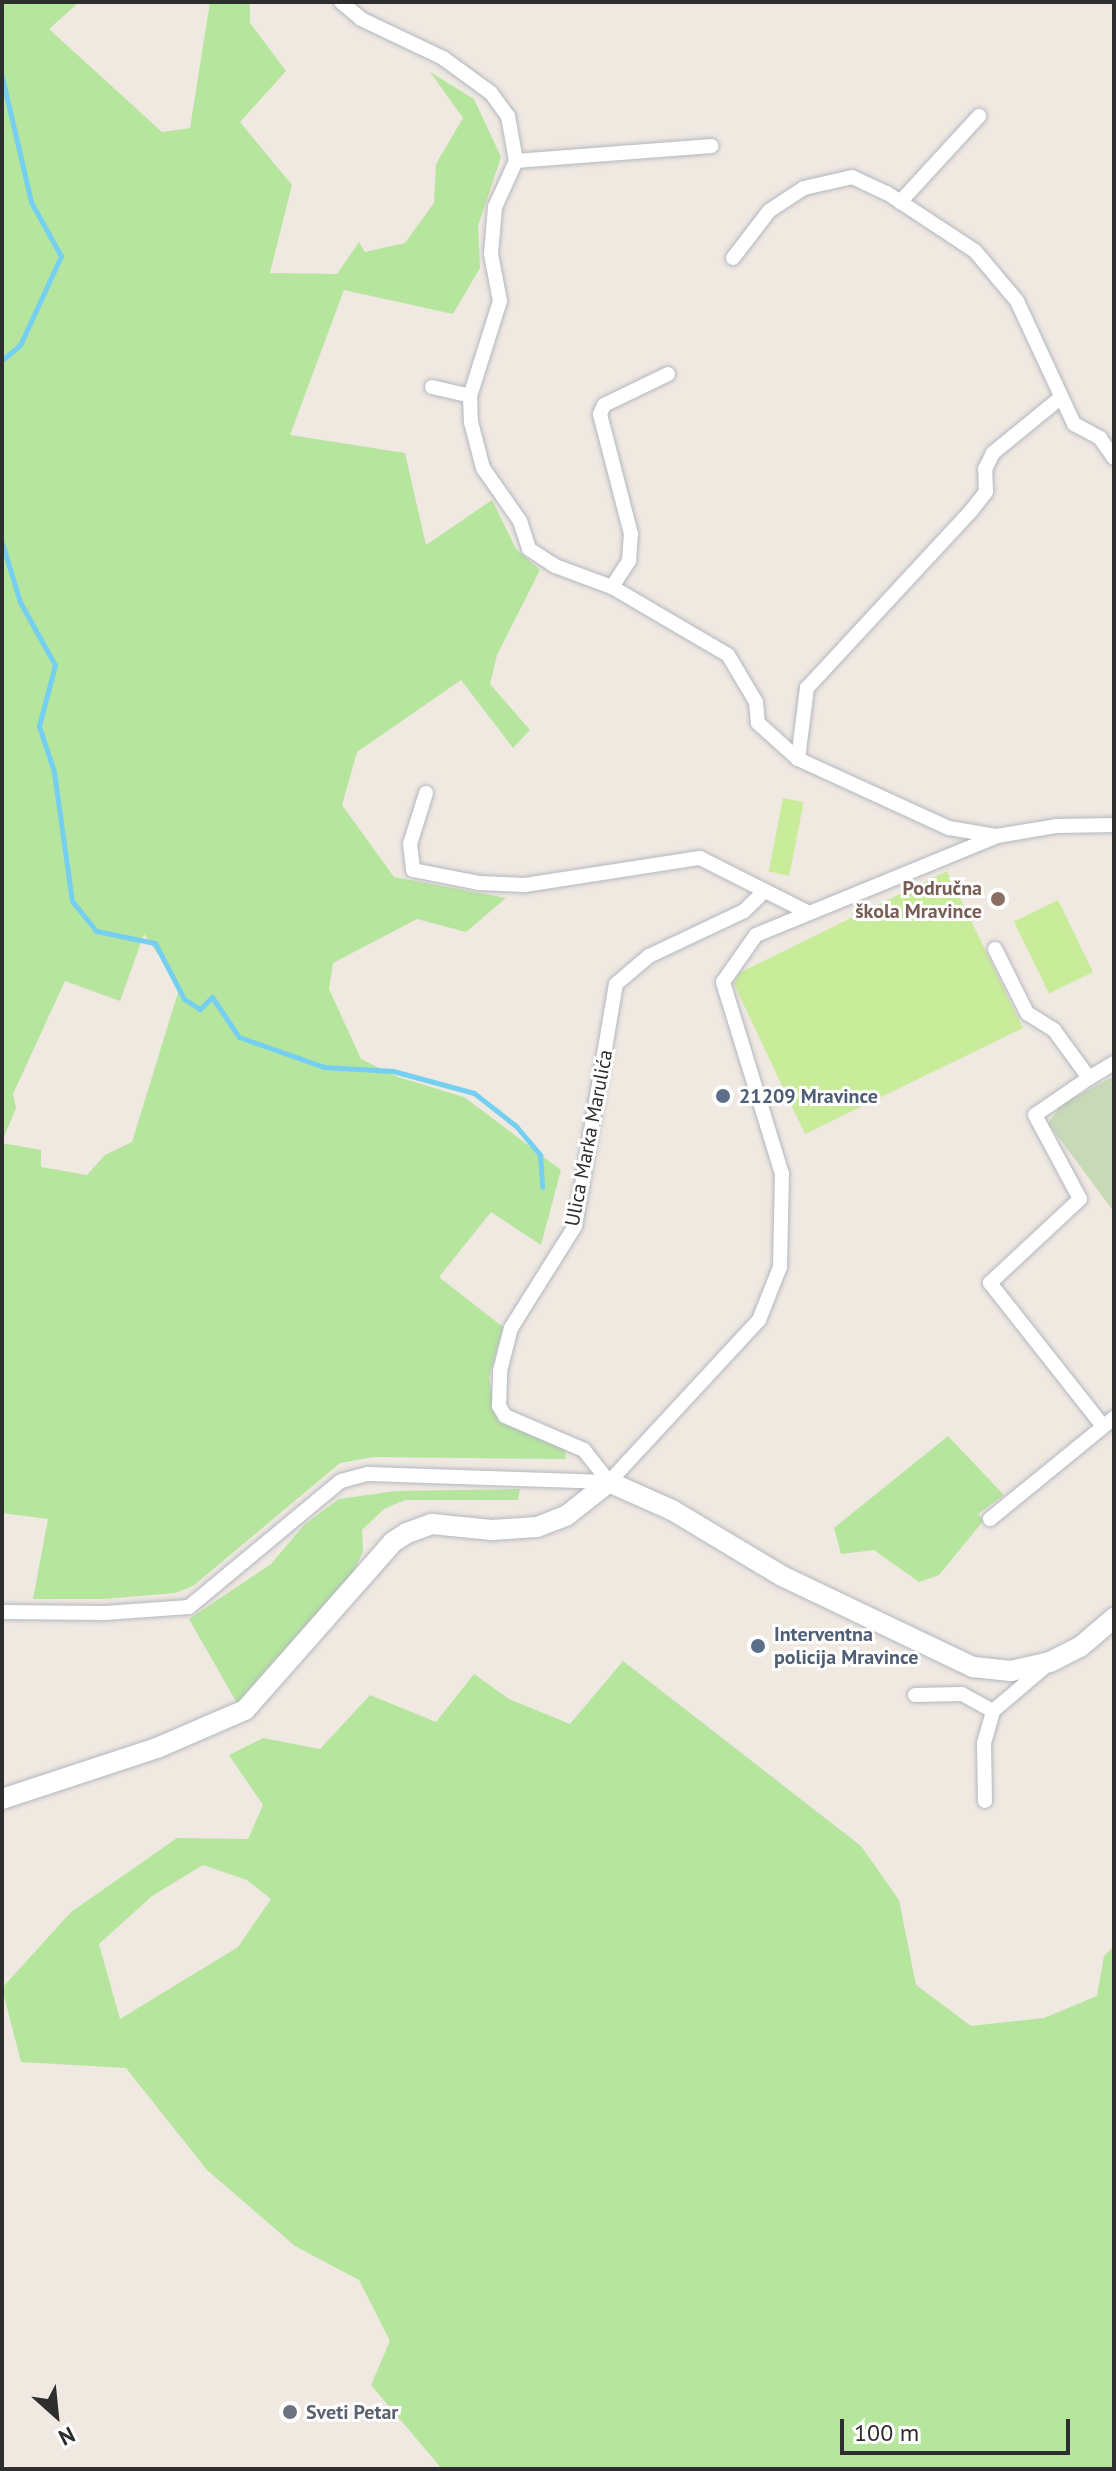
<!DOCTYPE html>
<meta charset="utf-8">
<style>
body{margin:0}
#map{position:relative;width:1116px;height:2471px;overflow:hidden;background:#efe9e1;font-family:"PT Sans",sans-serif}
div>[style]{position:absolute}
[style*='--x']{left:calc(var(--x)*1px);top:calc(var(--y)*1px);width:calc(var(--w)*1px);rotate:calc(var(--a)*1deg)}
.green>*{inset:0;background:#b6e59e}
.cemetery>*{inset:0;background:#c8d9b8}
.pitch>*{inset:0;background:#c9ec9a;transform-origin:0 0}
.stream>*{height:5px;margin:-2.5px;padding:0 2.5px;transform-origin:2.5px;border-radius:2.5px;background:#75cff0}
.roads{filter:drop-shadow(0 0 2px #b4b7c1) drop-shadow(0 0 2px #b4b7c1)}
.minor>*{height:14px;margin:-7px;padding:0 7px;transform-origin:7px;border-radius:7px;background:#fff}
.secondary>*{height:20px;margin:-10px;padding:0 10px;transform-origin:10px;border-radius:10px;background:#fff}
.dots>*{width:22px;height:22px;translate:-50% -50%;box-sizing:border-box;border:4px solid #fff;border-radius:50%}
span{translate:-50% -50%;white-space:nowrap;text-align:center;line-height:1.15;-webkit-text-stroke:6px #fff;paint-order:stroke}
.education-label{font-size:20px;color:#785e54;font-weight:700}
.right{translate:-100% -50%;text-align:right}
.service-label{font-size:20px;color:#4e5e75;font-weight:700}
.left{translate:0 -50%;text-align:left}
.street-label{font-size:20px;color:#2e2e2e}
.worship-label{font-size:20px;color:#5b616d;font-weight:700}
.frame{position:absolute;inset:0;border:4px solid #2e2e2e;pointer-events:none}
.north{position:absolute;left:16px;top:2375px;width:80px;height:80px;-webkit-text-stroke:6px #fff;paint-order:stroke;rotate:153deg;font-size:22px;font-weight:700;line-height:32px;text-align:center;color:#2e2e2e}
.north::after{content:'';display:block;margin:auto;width:28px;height:36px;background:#2e2e2e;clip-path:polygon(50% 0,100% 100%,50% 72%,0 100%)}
.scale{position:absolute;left:840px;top:2419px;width:230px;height:36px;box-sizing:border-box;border:4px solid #2e2e2e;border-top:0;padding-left:10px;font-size:24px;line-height:28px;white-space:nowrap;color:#2e2e2e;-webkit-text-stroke:6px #fff;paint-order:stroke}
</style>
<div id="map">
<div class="green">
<div style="clip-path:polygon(2px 2px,79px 2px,49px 29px,162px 132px,190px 128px,210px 2px,250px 2px,250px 23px,286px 71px,240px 122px,292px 185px,270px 273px,337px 274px,359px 242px,365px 252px,405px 243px,434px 203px,436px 164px,463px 118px,430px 72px,474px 99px,501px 157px,478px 226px,480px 268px,453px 314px,344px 290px,290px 435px,405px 453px,426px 545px,492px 500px,516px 549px,540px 570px,497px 655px,490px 684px,530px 730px,513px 748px,461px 680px,357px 752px,342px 805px,394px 877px,506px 898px,466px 932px,417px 919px,333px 963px,329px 989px,361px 1059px,398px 1077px,464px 1097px,561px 1170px,541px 1245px,491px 1212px,439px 1277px,503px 1327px,489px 1378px,498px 1421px,565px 1450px,566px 1459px,374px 1457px,340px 1463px,193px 1586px,175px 1593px,104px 1599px,33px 1599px,48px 1519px,2px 1513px,2px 1143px,41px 1150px,41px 1167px,87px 1175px,105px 1155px,132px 1142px,180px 986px,144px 934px,120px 1001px,65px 981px,13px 1094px,16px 1108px,2px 1142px)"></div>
<div style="clip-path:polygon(948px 1436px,1004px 1495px,978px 1514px,984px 1520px,939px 1575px,919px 1582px,874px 1550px,841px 1554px,834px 1528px)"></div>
<div style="clip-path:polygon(520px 1489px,518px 1500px,405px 1500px,384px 1509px,362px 1530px,363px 1551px,348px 1584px,270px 1678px,237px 1703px,189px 1619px,271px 1564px,304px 1525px,339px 1499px,396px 1491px)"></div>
<div style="clip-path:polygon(evenodd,623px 1661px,861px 1846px,899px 1900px,916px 1985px,971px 2026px,1044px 2018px,1097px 1996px,1104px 1956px,1114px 1946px,1114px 2469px,442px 2469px,371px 2385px,390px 2341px,359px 2280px,295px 2246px,207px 2170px,126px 2068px,21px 2062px,2px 1988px,71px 1912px,177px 1838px,248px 1839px,263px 1805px,229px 1755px,263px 1738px,320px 1749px,370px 1695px,436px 1722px,474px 1674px,509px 1699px,570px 1724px,623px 1661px,203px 1865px,247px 1880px,271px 1899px,238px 1947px,120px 2019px,99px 1944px,152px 1896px,203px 1865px)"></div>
</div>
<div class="cemetery">
<div style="clip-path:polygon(1114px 1076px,1114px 1212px,1048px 1123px,1061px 1105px)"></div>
</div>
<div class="pitch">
<div style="left:783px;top:798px;width:21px;height:75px;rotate:11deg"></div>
<div style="clip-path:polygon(947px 871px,1023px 1028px,805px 1134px,734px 984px,739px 973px)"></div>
<div style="left:1058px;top:900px;width:80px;height:49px;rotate:64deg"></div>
</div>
<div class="stream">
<div style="--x:2;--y:77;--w:128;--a:76.9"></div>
<div style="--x:31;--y:202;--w:62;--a:60.9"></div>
<div style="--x:61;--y:256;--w:98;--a:114.7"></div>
<div style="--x:20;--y:345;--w:23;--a:140"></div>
<div style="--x:2;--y:543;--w:62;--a:73"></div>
<div style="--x:20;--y:602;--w:72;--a:60.9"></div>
<div style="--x:55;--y:665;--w:63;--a:104.7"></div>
<div style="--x:39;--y:726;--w:48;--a:71.9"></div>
<div style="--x:54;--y:772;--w:130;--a:82.1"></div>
<div style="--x:72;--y:901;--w:38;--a:51"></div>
<div style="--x:96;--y:931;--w:60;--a:11.5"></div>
<div style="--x:155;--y:943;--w:63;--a:62.6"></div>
<div style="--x:184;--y:999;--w:19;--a:32"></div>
<div style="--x:200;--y:1009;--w:17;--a:-45"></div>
<div style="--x:212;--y:997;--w:48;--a:56"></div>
<div style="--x:239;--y:1037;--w:90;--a:19.4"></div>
<div style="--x:324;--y:1067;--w:69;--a:3.3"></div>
<div style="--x:393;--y:1071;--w:84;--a:15.2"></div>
<div style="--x:474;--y:1093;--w:53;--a:38.2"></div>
<div style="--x:516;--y:1126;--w:38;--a:50"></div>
<div style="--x:540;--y:1155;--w:32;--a:86"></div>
</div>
<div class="roads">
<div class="minor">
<div style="--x:341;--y:2;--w:26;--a:40"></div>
<div style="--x:361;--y:19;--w:91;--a:25.4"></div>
<div style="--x:443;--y:58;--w:59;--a:36.1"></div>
<div style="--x:491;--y:93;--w:29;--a:54"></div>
<div style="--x:508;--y:116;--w:46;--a:79.9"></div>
<div style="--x:516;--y:161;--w:51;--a:114.5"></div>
<div style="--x:495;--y:207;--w:47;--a:94.9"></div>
<div style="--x:491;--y:254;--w:48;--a:79.2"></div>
<div style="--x:500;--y:301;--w:100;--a:107.5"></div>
<div style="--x:470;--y:396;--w:26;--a:88"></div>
<div style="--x:471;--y:422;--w:48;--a:75.4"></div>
<div style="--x:483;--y:468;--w:65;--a:55.1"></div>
<div style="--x:520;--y:521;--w:29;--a:72"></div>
<div style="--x:529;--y:549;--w:31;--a:33"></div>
<div style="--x:555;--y:566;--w:61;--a:20.2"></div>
<div style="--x:612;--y:587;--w:134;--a:30.4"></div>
<div style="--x:728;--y:655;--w:55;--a:59.2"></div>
<div style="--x:756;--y:702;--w:21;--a:85"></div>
<div style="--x:758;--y:723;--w:54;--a:42"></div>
<div style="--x:798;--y:759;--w:166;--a:24.6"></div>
<div style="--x:949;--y:828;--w:49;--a:9.5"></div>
<div style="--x:516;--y:161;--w:196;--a:-4.4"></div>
<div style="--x:900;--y:202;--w:117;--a:-47.4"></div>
<div style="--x:733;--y:258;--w:59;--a:-52.5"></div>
<div style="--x:769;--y:211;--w:42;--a:-33.3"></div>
<div style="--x:804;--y:188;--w:49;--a:-12.9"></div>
<div style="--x:852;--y:177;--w:38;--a:25"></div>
<div style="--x:887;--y:193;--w:105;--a:33.4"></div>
<div style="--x:975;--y:251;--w:65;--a:50"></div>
<div style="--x:1017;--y:301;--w:136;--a:65.1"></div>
<div style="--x:1074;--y:424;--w:30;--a:28"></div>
<div style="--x:1100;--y:438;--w:24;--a:55"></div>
<div style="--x:432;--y:387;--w:39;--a:13"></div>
<div style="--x:612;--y:587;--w:31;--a:-57"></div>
<div style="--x:629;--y:561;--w:27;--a:-86"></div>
<div style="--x:631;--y:534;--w:124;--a:-104.5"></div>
<div style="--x:600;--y:414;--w:10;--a:-66"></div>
<div style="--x:604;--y:405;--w:71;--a:-25.8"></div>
<div style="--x:798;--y:759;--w:72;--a:-82.8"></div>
<div style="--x:807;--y:688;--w:241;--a:-47.2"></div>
<div style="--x:971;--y:511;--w:24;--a:-52"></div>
<div style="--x:986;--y:492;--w:23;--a:-92"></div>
<div style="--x:985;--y:469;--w:18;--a:-63"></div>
<div style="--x:993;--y:453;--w:85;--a:-39.3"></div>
<div style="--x:426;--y:793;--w:53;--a:107.4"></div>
<div style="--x:410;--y:844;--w:26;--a:83"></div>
<div style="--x:413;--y:870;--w:67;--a:11.1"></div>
<div style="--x:479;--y:883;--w:46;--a:2.5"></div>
<div style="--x:525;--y:885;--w:177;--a:-8.8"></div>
<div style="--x:700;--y:858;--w:120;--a:26.8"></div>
<div style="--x:995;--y:949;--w:72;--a:63.4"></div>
<div style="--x:1027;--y:1013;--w:32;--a:32"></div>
<div style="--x:1054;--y:1030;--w:59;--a:53.9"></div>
<div style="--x:1089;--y:1078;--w:65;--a:145.6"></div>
<div style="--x:1035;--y:1115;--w:95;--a:61.8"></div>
<div style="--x:1080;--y:1199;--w:123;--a:137"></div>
<div style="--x:990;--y:1283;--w:182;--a:51.7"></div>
<div style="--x:1089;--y:1078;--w:29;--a:-31"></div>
<div style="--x:609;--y:1482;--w:221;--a:-47.2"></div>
<div style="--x:759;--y:1320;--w:57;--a:-68.4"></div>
<div style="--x:780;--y:1267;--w:93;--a:-88.8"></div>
<div style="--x:782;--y:1174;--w:201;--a:-107.1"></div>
<div style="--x:723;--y:982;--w:57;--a:-54.9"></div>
<div style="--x:756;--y:935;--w:261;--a:-22.3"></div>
<div style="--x:997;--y:836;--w:61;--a:-9.5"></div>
<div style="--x:1057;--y:826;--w:57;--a:-1"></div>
<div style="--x:609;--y:1482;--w:41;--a:-128"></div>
<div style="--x:584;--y:1450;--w:86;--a:-156.7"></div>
<div style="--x:505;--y:1416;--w:12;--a:-121"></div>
<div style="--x:499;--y:1406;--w:35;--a:-88"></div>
<div style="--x:500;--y:1371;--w:44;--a:-75.7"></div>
<div style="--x:511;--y:1328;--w:120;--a:-57.9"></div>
<div style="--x:575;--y:1226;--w:245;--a:-80.4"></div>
<div style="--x:616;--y:984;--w:43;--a:-40.3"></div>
<div style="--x:649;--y:956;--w:105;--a:-25.3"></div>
<div style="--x:744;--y:911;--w:28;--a:-44"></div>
<div style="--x:990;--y:1519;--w:160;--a:-39.2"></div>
<div style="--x:2;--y:1612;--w:103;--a:0.6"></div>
<div style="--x:105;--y:1613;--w:84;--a:-4.1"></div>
<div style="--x:189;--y:1607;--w:197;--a:-39.7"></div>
<div style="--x:341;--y:1481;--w:28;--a:-15"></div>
<div style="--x:368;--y:1474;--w:241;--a:1.9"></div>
<div style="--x:915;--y:1695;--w:47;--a:-1.2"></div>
<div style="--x:962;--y:1694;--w:35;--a:29"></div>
<div style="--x:985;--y:1801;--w:58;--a:-91"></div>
<div style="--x:984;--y:1743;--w:33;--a:-74"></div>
<div style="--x:993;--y:1711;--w:71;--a:-40.4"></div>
</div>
<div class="secondary">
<div style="--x:2;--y:1799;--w:163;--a:-18.2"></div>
<div style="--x:157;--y:1748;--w:96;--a:-23.4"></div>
<div style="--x:245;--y:1710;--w:224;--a:-48.6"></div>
<div style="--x:393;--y:1542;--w:17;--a:-33"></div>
<div style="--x:407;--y:1533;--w:27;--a:-20"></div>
<div style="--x:432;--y:1524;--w:60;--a:5.7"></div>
<div style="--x:492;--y:1530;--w:45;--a:-3.8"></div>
<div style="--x:537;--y:1527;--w:31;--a:-21"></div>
<div style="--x:566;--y:1516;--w:55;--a:-38.3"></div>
<div style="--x:609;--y:1482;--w:69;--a:24"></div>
<div style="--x:672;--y:1510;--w:128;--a:31"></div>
<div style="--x:782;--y:1576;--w:212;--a:25.5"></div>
<div style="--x:973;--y:1667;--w:38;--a:6"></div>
<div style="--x:1011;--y:1671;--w:40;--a:-13"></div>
<div style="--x:1050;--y:1662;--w:34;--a:-27"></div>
<div style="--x:1080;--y:1647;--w:45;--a:-40.5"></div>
</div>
</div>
<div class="dots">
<div style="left:998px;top:899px;background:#8d6e63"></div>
<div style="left:723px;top:1096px;background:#5c6f8a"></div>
<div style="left:758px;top:1646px;background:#5c6f8a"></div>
<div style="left:290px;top:2412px;background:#6b7280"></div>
</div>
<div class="education-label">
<span class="right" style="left:982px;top:900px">Područna<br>škola Mravince</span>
</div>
<div class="service-label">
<span class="left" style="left:739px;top:1096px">21209 Mravince</span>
<span class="left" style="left:774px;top:1646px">Interventna<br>policija Mravince</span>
</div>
<div class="street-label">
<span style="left:589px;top:1138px;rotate:-79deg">Ulica Marka Marulića</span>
</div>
<div class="worship-label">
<span class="left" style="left:306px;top:2412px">Sveti Petar</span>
</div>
<div class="frame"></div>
<div class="north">N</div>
<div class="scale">100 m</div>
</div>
